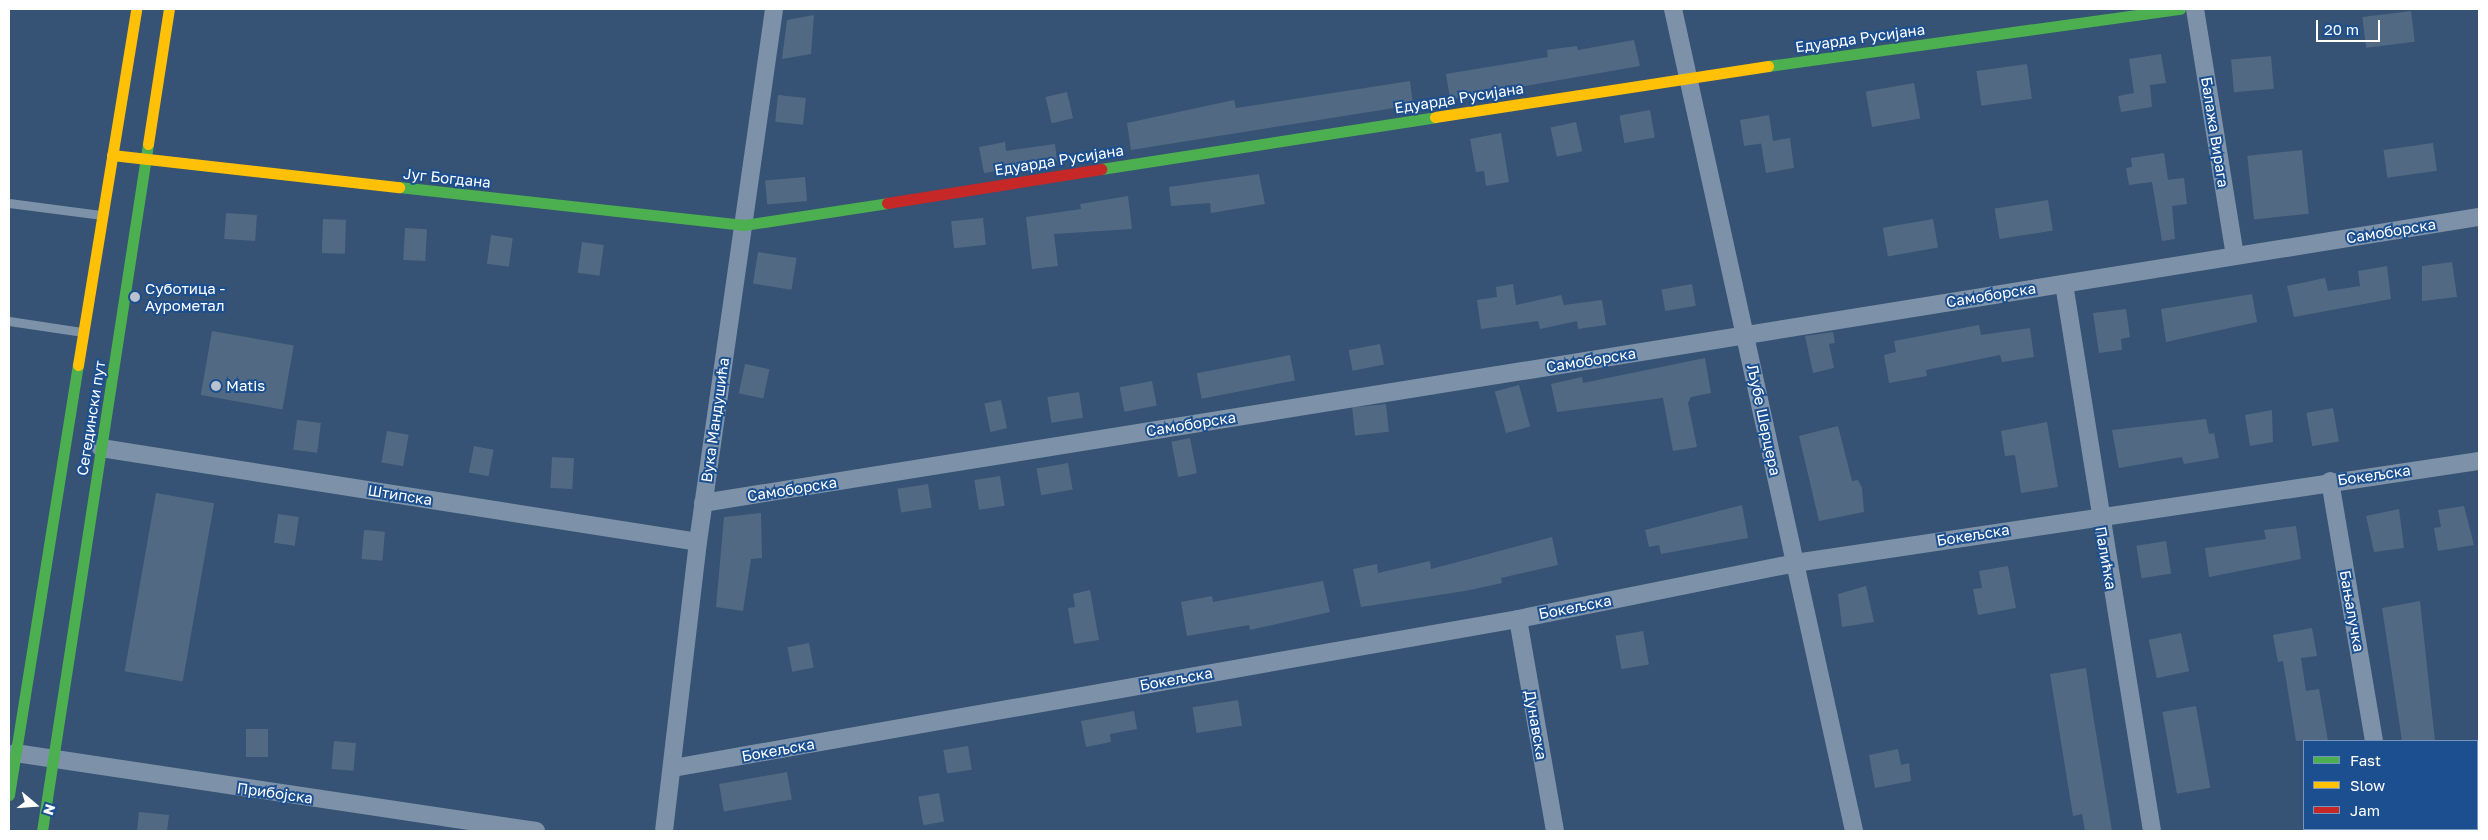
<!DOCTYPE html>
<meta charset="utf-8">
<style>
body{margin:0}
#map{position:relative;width:2488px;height:840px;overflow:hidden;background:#365274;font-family:"Golos Text",sans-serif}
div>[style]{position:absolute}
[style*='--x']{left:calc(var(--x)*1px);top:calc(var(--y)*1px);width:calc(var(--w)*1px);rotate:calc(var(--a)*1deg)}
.building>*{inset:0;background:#526984;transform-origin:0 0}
.lane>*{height:9px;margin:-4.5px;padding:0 4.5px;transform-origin:4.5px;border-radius:4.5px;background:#7d92a8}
.street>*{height:18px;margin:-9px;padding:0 9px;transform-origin:9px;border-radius:9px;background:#7d92a8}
.fast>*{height:11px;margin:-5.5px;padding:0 5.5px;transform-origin:5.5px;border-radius:5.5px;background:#4caf50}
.slow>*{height:11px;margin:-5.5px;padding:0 5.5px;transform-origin:5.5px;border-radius:5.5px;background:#ffc107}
.jam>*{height:11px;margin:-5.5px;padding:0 5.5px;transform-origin:5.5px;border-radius:5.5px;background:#c62828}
.dots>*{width:14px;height:14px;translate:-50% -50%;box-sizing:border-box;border:2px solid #1b4f8f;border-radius:50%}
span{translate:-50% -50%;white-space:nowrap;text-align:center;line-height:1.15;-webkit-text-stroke:4px #1b4f8f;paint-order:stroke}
.street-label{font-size:15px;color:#fff}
.poi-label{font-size:15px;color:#fff}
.left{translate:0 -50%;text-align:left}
.frame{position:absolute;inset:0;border:10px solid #fff;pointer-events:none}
.legend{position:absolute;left:2303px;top:740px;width:175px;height:90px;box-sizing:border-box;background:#1b4f8f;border:1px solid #7695bc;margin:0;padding:6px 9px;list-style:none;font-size:15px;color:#fff}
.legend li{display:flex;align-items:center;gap:10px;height:25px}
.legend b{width:25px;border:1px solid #7695bc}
.north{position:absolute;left:10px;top:780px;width:50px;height:50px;-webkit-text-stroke:4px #1b4f8f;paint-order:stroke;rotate:108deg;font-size:14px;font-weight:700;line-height:20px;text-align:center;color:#fff}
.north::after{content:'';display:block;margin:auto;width:18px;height:22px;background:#fff;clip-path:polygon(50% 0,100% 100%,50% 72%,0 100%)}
.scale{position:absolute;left:2316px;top:20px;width:64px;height:22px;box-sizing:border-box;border:2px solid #fff;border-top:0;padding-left:6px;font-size:15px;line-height:18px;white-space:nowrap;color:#fff;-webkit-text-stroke:4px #1b4f8f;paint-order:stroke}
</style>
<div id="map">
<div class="building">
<div style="left:2411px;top:11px;width:31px;height:49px;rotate:83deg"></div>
<div style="clip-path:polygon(814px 15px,811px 54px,782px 59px,787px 20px)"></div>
<div style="clip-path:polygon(1634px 40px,1640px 66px,1450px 99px,1446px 74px,1548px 57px,1547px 50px,1577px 46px,1578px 50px)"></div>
<div style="clip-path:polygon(2161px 54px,2166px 83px,2150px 85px,2152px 107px,2121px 112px,2118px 96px,2134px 93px,2129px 59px)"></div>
<div style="left:2271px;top:56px;width:33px;height:40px;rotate:85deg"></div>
<div style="left:2027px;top:64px;width:35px;height:51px;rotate:82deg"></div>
<div style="clip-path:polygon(1410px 81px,1413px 105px,1131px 150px,1127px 123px,1234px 100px,1236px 108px)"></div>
<div style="left:1914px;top:83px;width:36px;height:49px;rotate:80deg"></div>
<div style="left:1067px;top:92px;width:27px;height:22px;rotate:77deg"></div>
<div style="left:778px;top:95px;width:28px;height:27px;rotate:6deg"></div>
<div style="left:1650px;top:110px;width:28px;height:31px;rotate:80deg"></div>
<div style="clip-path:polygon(1769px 115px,1773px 141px,1790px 138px,1794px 168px,1766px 173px,1761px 143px,1771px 142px,1744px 146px,1740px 120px)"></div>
<div style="left:1576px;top:122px;width:30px;height:26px;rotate:78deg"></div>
<div style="clip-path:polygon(1501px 133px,1509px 182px,1486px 186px,1484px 171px,1476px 172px,1470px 139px)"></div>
<div style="clip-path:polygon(1005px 142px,1006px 151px,1055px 144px,1057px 161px,984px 173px,979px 147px)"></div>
<div style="left:2433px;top:143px;width:28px;height:50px;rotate:82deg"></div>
<div style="left:2302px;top:150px;width:64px;height:55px;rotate:84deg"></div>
<div style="clip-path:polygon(2164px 153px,2168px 180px,2157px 181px,2184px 178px,2187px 204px,2172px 206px,2175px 239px,2162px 241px,2152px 182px,2129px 185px,2126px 168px,2132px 167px,2131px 158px)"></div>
<div style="clip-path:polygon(1259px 174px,1265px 204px,1211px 213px,1210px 203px,1171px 206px,1169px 187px)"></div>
<div style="left:805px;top:177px;width:24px;height:40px;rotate:85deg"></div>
<div style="clip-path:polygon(1128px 196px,1132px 229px,1054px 234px,1058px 266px,1032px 269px,1026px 217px,1081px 209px,1080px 204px)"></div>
<div style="left:2048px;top:200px;width:31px;height:54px;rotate:81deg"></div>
<div style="left:226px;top:213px;width:31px;height:26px;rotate:4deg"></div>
<div style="left:983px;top:218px;width:27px;height:32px;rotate:84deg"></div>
<div style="left:323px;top:219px;width:23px;height:34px;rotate:2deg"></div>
<div style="left:1933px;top:219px;width:29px;height:51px;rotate:80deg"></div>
<div style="left:405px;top:228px;width:22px;height:32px;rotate:3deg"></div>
<div style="left:491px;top:235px;width:22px;height:29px;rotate:8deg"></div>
<div style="left:582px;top:242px;width:22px;height:31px;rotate:8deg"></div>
<div style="left:758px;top:252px;width:39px;height:32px;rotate:9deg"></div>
<div style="clip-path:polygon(2452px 262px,2457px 297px,2422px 301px,2422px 266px)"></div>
<div style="clip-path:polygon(2387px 266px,2391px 299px,2294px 317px,2287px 286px,2325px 278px,2328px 291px,2360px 286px,2358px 271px)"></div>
<div style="clip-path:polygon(1513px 284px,1516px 305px,1561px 295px,1564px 305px,1602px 300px,1606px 325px,1578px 329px,1577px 321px,1540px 329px,1538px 321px,1481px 329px,1477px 300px,1497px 297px,1496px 287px)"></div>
<div style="left:1692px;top:284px;width:22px;height:31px;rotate:80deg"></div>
<div style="clip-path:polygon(2252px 294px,2257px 322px,2166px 342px,2161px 309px)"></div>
<div style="clip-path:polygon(2126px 309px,2130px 337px,2121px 339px,2122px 350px,2099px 353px,2093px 313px)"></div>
<div style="clip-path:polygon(1979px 325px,1981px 335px,2030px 328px,2034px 357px,2002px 362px,2000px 355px,1926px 370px,1927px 376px,1889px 383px,1884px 355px,1896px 352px,1894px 341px)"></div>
<div style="left:212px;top:331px;width:83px;height:65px;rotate:10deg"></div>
<div style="clip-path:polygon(1833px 332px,1835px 343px,1829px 344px,1834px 368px,1813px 373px,1805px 336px)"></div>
<div style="left:1380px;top:344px;width:21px;height:32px;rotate:79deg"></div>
<div style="left:1290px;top:355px;width:26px;height:95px;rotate:79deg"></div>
<div style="clip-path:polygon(1705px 358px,1711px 393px,1691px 397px,1688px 403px,1697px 447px,1673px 451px,1663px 398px,1557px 412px,1551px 384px,1582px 377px,1583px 383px)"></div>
<div style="left:745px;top:364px;width:25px;height:30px;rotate:12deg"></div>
<div style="left:1152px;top:381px;width:25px;height:33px;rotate:79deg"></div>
<div style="left:1519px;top:385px;width:43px;height:25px;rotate:75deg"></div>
<div style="left:1079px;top:392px;width:26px;height:32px;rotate:81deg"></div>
<div style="left:1001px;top:400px;width:29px;height:17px;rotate:78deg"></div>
<div style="left:1386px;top:404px;width:28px;height:34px;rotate:84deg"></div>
<div style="left:2333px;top:408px;width:34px;height:27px;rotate:80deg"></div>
<div style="clip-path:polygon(2272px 410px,2273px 442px,2250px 446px,2245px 415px)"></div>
<div style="clip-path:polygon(2206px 419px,2209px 434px,2214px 433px,2219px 458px,2184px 464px,2182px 457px,2119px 468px,2112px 430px)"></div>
<div style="left:297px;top:420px;width:24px;height:30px;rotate:7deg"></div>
<div style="clip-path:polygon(2047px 422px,2058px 487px,2021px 493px,2015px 455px,2005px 456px,2001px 431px)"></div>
<div style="clip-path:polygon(1838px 426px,1852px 481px,1858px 480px,1862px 488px,1864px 512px,1819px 521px,1799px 436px)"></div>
<div style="left:387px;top:431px;width:22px;height:32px;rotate:10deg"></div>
<div style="left:1190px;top:438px;width:36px;height:19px;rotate:79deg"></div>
<div style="left:474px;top:446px;width:20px;height:27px;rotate:11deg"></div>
<div style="left:552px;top:457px;width:22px;height:31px;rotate:3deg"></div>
<div style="left:1068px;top:463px;width:27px;height:32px;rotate:80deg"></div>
<div style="left:1000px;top:476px;width:30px;height:26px;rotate:81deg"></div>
<div style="left:928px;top:484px;width:24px;height:31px;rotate:81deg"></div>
<div style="left:156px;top:493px;width:59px;height:181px;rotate:10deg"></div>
<div style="clip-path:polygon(1742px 505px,1748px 538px,1661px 554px,1659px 545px,1649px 547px,1645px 530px)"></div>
<div style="clip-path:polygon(2464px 506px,2474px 545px,2438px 551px,2434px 528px,2441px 527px,2438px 510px)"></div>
<div style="clip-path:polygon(2399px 509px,2404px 548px,2374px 552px,2366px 516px)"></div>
<div style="clip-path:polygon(761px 513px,762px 558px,751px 559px,743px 611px,716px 607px,724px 517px)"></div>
<div style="left:278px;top:514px;width:21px;height:29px;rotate:8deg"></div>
<div style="clip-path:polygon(2296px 526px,2301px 559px,2209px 577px,2205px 548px,2266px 539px,2264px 530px)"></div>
<div style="left:364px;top:530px;width:21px;height:29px;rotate:5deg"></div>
<div style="clip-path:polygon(1552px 537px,1558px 565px,1501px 578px,1502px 583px,1465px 591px,1361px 607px,1353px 569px,1377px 564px,1378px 573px,1430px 561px,1431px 569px)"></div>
<div style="left:2166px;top:541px;width:33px;height:30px;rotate:81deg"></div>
<div style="clip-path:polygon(2008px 566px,2016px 608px,1978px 615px,1973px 589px,1982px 588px,1979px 571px)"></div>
<div style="clip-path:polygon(1323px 581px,1330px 612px,1250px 630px,1249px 625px,1187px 636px,1181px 602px,1212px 596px,1213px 602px)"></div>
<div style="clip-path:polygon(1866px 586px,1874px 622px,1842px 627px,1838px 594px)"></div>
<div style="clip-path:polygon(1090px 590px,1099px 640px,1074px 644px,1068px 608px,1075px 607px,1073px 594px)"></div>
<div style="clip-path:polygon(2420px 601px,2435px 741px,2402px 741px,2382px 608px)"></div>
<div style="clip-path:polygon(2312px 628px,2317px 656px,2301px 658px,2306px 691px,2319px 689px,2328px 741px,2296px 741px,2283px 661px,2278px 662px,2273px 635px)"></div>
<div style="left:1643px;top:631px;width:34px;height:28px;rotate:80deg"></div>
<div style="left:2181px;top:633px;width:39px;height:33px;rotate:78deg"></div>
<div style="left:809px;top:643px;width:25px;height:22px;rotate:79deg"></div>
<div style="clip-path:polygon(2086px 668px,2090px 696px,2112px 831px,2085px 831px,2082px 814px,2073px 816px,2050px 674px)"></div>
<div style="left:1238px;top:700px;width:26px;height:46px;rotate:81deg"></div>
<div style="left:2196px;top:706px;width:83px;height:34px;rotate:80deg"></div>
<div style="clip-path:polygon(1134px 711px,1137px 729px,1110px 734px,1111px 742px,1086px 747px,1081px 721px)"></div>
<div style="left:246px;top:729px;width:22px;height:28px"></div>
<div style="left:334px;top:741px;width:22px;height:28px;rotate:5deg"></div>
<div style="left:968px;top:746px;width:24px;height:25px;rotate:81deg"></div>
<div style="clip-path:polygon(1898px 749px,1901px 765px,1909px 763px,1911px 781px,1875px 788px,1869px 755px)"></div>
<div style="left:787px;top:772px;width:28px;height:69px;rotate:80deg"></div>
<div style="left:939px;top:793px;width:29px;height:21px;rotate:80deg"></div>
<div style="clip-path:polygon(139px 812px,169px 815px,167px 831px,137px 831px)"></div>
</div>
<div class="lane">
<div style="--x:9;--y:203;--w:94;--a:7.4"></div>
<div style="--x:9;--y:321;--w:75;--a:8.5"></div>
</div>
<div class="street">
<div style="--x:1673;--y:9;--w:842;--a:77.58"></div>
<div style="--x:2195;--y:9;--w:250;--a:80.8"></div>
<div style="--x:2064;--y:284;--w:554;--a:80.86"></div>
<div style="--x:101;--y:448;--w:604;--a:8.95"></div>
<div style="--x:2330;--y:481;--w:264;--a:80.4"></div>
<div style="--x:703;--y:503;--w:1799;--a:-9.15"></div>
<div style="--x:1518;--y:619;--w:215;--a:80.1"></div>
<div style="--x:15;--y:753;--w:527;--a:8.51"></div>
<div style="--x:673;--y:768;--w:858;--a:-10"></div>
<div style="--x:1518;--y:619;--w:283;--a:-11.4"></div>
<div style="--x:1795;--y:563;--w:692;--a:-8.48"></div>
<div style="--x:2389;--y:829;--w:2;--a:63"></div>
<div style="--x:664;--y:831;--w:291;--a:-83.3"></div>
<div style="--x:698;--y:542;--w:538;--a:-81.88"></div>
</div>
<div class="fast">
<div style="--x:1768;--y:66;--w:416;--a:-7.9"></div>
<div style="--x:1101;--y:169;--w:338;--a:-8.8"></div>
<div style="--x:399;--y:187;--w:347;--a:6.3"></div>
<div style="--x:744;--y:225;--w:145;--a:-8.7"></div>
<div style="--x:9;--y:795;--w:436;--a:-80.9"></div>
<div style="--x:42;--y:831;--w:695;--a:-81.23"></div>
</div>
<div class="slow">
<div style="--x:1435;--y:117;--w:337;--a:-8.7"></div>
<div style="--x:148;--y:144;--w:137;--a:-81.2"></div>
<div style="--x:112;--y:155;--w:289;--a:6.4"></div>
<div style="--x:78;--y:365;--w:361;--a:-80.7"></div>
</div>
<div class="jam">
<div style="--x:887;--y:203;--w:217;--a:-9"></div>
</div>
<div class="dots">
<div style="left:135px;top:297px;background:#b9c2ce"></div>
<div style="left:216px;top:386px;background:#b9c2ce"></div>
</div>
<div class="street-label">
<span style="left:1860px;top:38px;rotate:-8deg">Едуарда Русијана</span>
<span style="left:1459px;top:98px;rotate:-9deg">Едуарда Русијана</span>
<span style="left:2215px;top:132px;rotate:81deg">Балажа Вирага</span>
<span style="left:1059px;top:160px;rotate:-9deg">Едуарда Русијана</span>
<span style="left:447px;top:178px;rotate:6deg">Југ Богдана</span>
<span style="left:2391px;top:231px;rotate:-9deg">Самоборска</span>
<span style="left:1991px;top:295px;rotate:-9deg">Самоборска</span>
<span style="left:1591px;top:360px;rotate:-9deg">Самоборска</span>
<span style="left:91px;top:418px;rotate:-81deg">Сегедински пут</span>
<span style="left:715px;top:420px;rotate:-82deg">Вука Мандушића</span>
<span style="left:1764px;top:420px;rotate:78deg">Љубе Шерцера</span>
<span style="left:1191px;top:424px;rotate:-9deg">Самоборска</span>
<span style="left:2374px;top:475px;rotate:-8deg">Бокељска</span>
<span style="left:792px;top:489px;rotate:-9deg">Самоборска</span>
<span style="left:400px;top:495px;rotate:9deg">Штипска</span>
<span style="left:1973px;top:535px;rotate:-9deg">Бокељска</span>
<span style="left:2106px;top:558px;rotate:80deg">Палићка</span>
<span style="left:1575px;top:607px;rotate:-11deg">Бокељска</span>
<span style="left:2352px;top:611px;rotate:80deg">Бањалучка</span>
<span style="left:1176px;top:679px;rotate:-10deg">Бокељска</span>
<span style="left:1536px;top:725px;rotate:80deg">Дунавска</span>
<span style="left:778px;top:750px;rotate:-10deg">Бокељска</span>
<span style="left:275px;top:793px;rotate:8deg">Прибојска</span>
</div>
<div class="poi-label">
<span class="left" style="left:145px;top:297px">Суботица -<br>Аурометал</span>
<span class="left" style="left:226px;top:386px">Matis</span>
</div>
<div class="frame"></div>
<ul class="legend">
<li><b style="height:6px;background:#4caf50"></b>Fast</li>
<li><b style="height:6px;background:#ffc107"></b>Slow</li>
<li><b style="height:6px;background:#c62828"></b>Jam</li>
</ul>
<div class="north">N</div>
<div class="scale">20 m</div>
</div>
